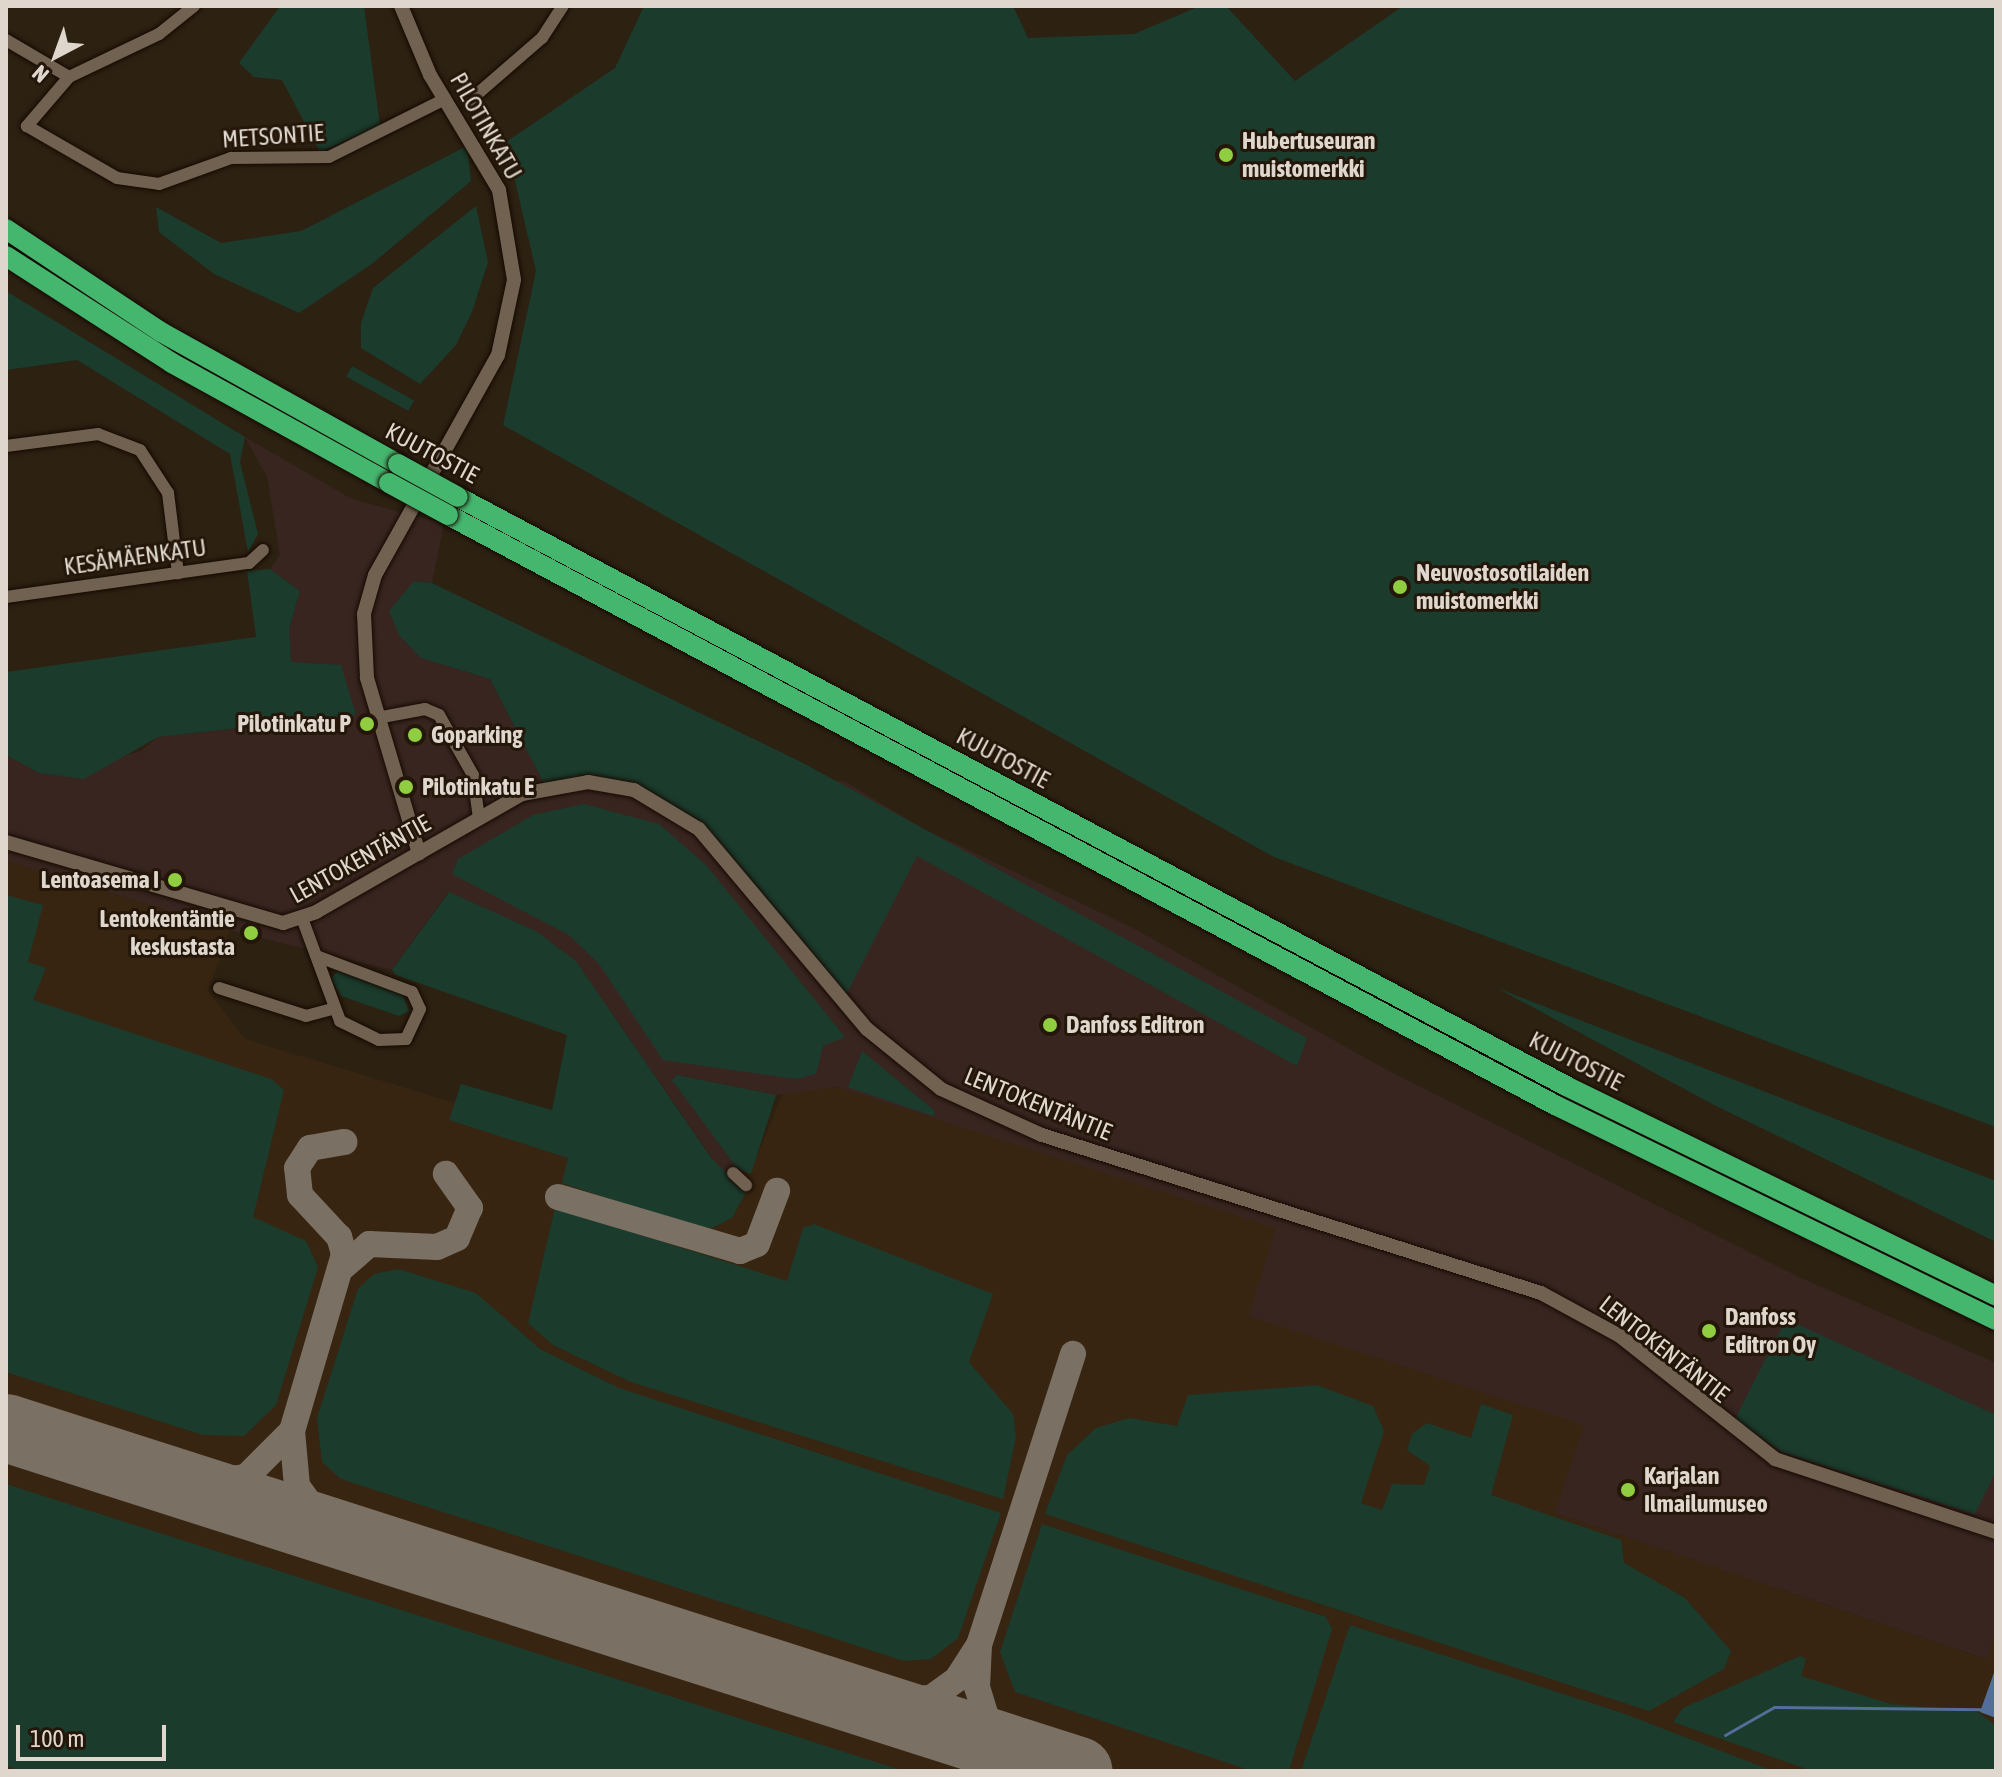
<!DOCTYPE html>
<meta charset="utf-8">
<style>
body{margin:0}
#map{position:relative;width:2002px;height:1777px;overflow:hidden;background:#2d2112;font-family:"Asap Condensed",sans-serif}
div>[style]{position:absolute}
[style*='--x']{left:calc(var(--x)*1px);top:calc(var(--y)*1px);width:calc(var(--w)*1px);rotate:calc(var(--a)*1deg)}
.built>*{inset:0;background:#372511}
.industrial>*{inset:0;background:#382520}
.green>*{inset:0;background:#1b3b2c;transform-origin:0 0}
.water>*{inset:0;background:#526e99}
.stream>*{height:3px;margin:-1.5px;padding:0 1.5px;transform-origin:1.5px;border-radius:1.5px;background:#526e99}
.taxiway>*{height:26px;margin:-13px;padding:0 13px;transform-origin:13px;border-radius:13px;background:#7a7063}
.runway>*{height:68px;margin:-34px;padding:0 34px;transform-origin:34px;border-radius:34px;background:#7a7063}
.roads{filter:drop-shadow(0 0 2px #150a01) drop-shadow(0 0 2px #150a01)}
.minor>*{height:12px;margin:-6px;padding:0 6px;transform-origin:6px;border-radius:6px;background:#716151}
.tertiary>*{height:14px;margin:-7px;padding:0 7px;transform-origin:7px;border-radius:7px;background:#716151}
.trunk>*{height:20px;margin:-10px;padding:0 10px;transform-origin:10px;border-radius:10px;background:#45b66e}
.bridges{filter:drop-shadow(0 0 2px #150a01) drop-shadow(0 0 2px #150a01)}
.trunk-bridge>*{height:20px;margin:-10px;padding:0 10px;transform-origin:10px;border-radius:10px;background:#45b66e}
.dots>*{width:22px;height:22px;translate:-50% -50%;box-sizing:border-box;border:4px solid #241709;border-radius:50%}
span{translate:-50% -50%;white-space:nowrap;text-align:center;line-height:1.15;-webkit-text-stroke:6px #241709;paint-order:stroke}
.street-label{font-size:24px;color:#dfd7cd}
.poi-label{font-size:24px;color:#dfd7cd;font-weight:700}
.left{translate:0 -50%;text-align:left}
.right{translate:-100% -50%;text-align:right}
.frame{position:absolute;inset:0;border:8px solid #dfd7cd;pointer-events:none}
.north{position:absolute;left:16px;top:16px;width:80px;height:80px;-webkit-text-stroke:6px #241709;paint-order:stroke;rotate:221deg;font-size:22px;font-weight:700;line-height:32px;text-align:center;color:#dfd7cd}
.north::after{content:'';display:block;margin:auto;width:28px;height:36px;background:#dfd7cd;clip-path:polygon(50% 0,100% 100%,50% 72%,0 100%)}
.scale{position:absolute;left:16px;top:1725px;width:150px;height:36px;box-sizing:border-box;border:4px solid #dfd7cd;border-top:0;padding-left:10px;font-size:24px;line-height:28px;white-space:nowrap;color:#dfd7cd;-webkit-text-stroke:6px #241709;paint-order:stroke}
</style>
<div id="map">
<div class="built">
<div style="clip-path:polygon(6px 860px,230px 930px,208px 991px,245px 1039px,455px 1103px,727px 1180px,746px 1158px,756px 1159px,784px 1090px,836px 1087px,1548px 1314px,1585px 1425px,1556px 1513px,1986px 1659px,1996px 1630px,1996px 1771px,6px 1769px)"></div>
</div>
<div class="industrial">
<div style="clip-path:polygon(245px 437px,352px 499px,444px 524px,432px 583px,414px 581px,421px 658px,490px 679px,546px 786px,844px 781px,922px 828px,1133px 928px,1389px 1071px,1801px 1278px,1996px 1363px,1996px 1630px,1987px 1659px,1555px 1513px,1584px 1425px,1249px 1316px,1276px 1228px,836px 1087px,776px 1095px,677px 1075px,673px 1080px,737px 1168px,727px 1180px,576px 961px,536px 931px,448px 892px,392px 970px,230px 930px,6px 860px,6px 755px,39px 773px,140px 752px,158px 737px,356px 715px,291px 662px,289px 629px,300px 591px,270px 569px,280px 555px,267px 477px)"></div>
</div>
<div class="green">
<div style="clip-path:polygon(280px 6px,364px 6px,380px 126px,320px 152px,282px 80px,254px 77px,239px 63px)"></div>
<div style="clip-path:polygon(644px 6px,1013px 6px,1028px 38px,1134px 34px,1200px 6px,1226px 6px,1295px 81px,1403px 6px,1996px 6px,1996px 1127px,1274px 857px,503px 425px,536px 271px,515px 181px,496px 149px,615px 68px)"></div>
<div style="clip-path:polygon(467px 146px,471px 181px,373px 263px,299px 313px,214px 274px,159px 232px,156px 207px,221px 243px,301px 231px)"></div>
<div style="clip-path:polygon(476px 206px,488px 262px,472px 312px,456px 345px,420px 384px,361px 348px,361px 323px,373px 288px)"></div>
<div style="clip-path:polygon(6px 291px,245px 437px,240px 462px,258px 534px,248px 552px,230px 454px,77px 360px,6px 370px)"></div>
<div style="left:352px;top:366px;width:71px;height:12px;rotate:29deg"></div>
<div style="clip-path:polygon(270px 569px,300px 591px,289px 629px,291px 662px,341px 665px,356px 715px,158px 737px,84px 779px,39px 773px,6px 755px,6px 672px,256px 637px,247px 571px)"></div>
<div style="clip-path:polygon(414px 581px,432px 583px,803px 763px,1307px 1038px,1297px 1066px,917px 856px,843px 1001px,721px 854px,634px 790px,546px 787px,490px 679px,421px 658px,399px 635px,389px 611px)"></div>
<div style="clip-path:polygon(584px 804px,659px 824px,706px 865px,845px 1037px,823px 1046px,816px 1074px,796px 1079px,663px 1060px,599px 964px,569px 935px,452px 874px,458px 859px,533px 815px)"></div>
<div style="clip-path:polygon(449px 892px,536px 931px,576px 961px,712px 1159px,746px 1192px,732px 1218px,712px 1228px,692px 1226px,562px 1183px,568px 1158px,449px 1120px,461px 1084px,552px 1110px,567px 1035px,396px 975px,392px 970px)"></div>
<div style="clip-path:polygon(6px 895px,43px 905px,28px 962px,46px 968px,33px 1000px,271px 1079px,284px 1090px,253px 1217px,306px 1241px,318px 1267px,276px 1405px,244px 1436px,203px 1435px,6px 1372px)"></div>
<div style="clip-path:polygon(339px 969px,402px 994px,409px 1011px,399px 1016px,341px 996px,331px 979px)"></div>
<div style="clip-path:polygon(1497px 988px,1996px 1181px,1996px 1242px,1714px 1105px)"></div>
<div style="clip-path:polygon(862px 1051px,935px 1111px,933px 1116px,848px 1087px)"></div>
<div style="clip-path:polygon(677px 1075px,776px 1095px,751px 1174px,737px 1168px,672px 1080px)"></div>
<div style="clip-path:polygon(555px 1208px,787px 1281px,803px 1228px,814px 1224px,993px 1294px,969px 1362px,1013px 1414px,1016px 1437px,1003px 1499px,631px 1382px,553px 1345px,528px 1323px)"></div>
<div style="clip-path:polygon(398px 1269px,476px 1293px,540px 1349px,619px 1388px,1001px 1513px,958px 1638px,931px 1659px,904px 1661px,341px 1479px,322px 1462px,317px 1418px,358px 1289px,374px 1274px)"></div>
<div style="clip-path:polygon(1786px 1319px,1996px 1415px,1996px 1471px,1975px 1514px,1782px 1452px,1735px 1419px)"></div>
<div style="clip-path:polygon(1317px 1385px,1373px 1406px,1384px 1431px,1361px 1503px,1382px 1510px,1392px 1484px,1424px 1485px,1430px 1466px,1407px 1450px,1412px 1434px,1427px 1423px,1471px 1438px,1481px 1404px,1513px 1415px,1491px 1495px,1621px 1540px,1624px 1563px,1685px 1598px,1731px 1651px,1724px 1669px,1649px 1711px,1045px 1514px,1067px 1455px,1096px 1428px,1129px 1418px,1177px 1426px,1188px 1395px)"></div>
<div style="clip-path:polygon(6px 1484px,514px 1646px,904px 1771px,21px 1771px,6px 1766px)"></div>
<div style="clip-path:polygon(1042px 1524px,1326px 1617px,1332px 1629px,1289px 1771px,1252px 1771px,1015px 1692px,1000px 1652px)"></div>
<div style="clip-path:polygon(1350px 1625px,1625px 1714px,1773px 1771px,1301px 1771px)"></div>
<div style="clip-path:polygon(1800px 1656px,1806px 1659px,1801px 1676px,1891px 1704px,1978px 1712px,1996px 1726px,1996px 1771px,1812px 1771px,1673px 1722px,1683px 1708px)"></div>
</div>
<div class="water">
<div style="clip-path:polygon(1996px 1667px,1996px 1718px,1980px 1712px)"></div>
</div>
<div class="stream">
<div style="--x:1725;--y:1735;--w:56;--a:-29.7"></div>
<div style="--x:1774;--y:1707;--w:208;--a:0.6"></div>
</div>
<div class="taxiway">
<div style="--x:558;--y:1197;--w:190;--a:16.5"></div>
<div style="--x:740;--y:1251;--w:18;--a:-22"></div>
<div style="--x:757;--y:1244;--w:57;--a:-69.3"></div>
<div style="--x:343;--y:1267;--w:35;--a:-41"></div>
<div style="--x:369;--y:1244;--w:68;--a:2.5"></div>
<div style="--x:437;--y:1247;--w:22;--a:-24"></div>
<div style="--x:457;--y:1238;--w:33;--a:-67"></div>
<div style="--x:470;--y:1208;--w:42;--a:-125.2"></div>
<div style="--x:292;--y:1431;--w:184;--a:-73.6"></div>
<div style="--x:344;--y:1254;--w:18;--a:-106"></div>
<div style="--x:339;--y:1237;--w:57;--a:-132.9"></div>
<div style="--x:300;--y:1195;--w:27;--a:-96"></div>
<div style="--x:297;--y:1168;--w:24;--a:-57"></div>
<div style="--x:310;--y:1148;--w:35;--a:-10"></div>
<div style="--x:184;--y:1485;--w:63;--a:-7.4"></div>
<div style="--x:246;--y:1477;--w:65;--a:-45"></div>
<div style="--x:292;--y:1431;--w:55;--a:84.8"></div>
<div style="--x:297;--y:1486;--w:39;--a:54"></div>
<div style="--x:320;--y:1518;--w:36;--a:34"></div>
<div style="--x:979;--y:1645;--w:306;--a:-72.1"></div>
<div style="--x:858;--y:1701;--w:73;--a:-2.4"></div>
<div style="--x:931;--y:1698;--w:32;--a:-36"></div>
<div style="--x:957;--y:1679;--w:40;--a:-57.1"></div>
<div style="--x:979;--y:1645;--w:42;--a:92.7"></div>
<div style="--x:977;--y:1687;--w:34;--a:73"></div>
<div style="--x:987;--y:1719;--w:63;--a:38"></div>
</div>
<div class="runway">
<div style="--x:6;--y:1428;--w:1126;--a:17.73"></div>
</div>
<div class="roads">
<div class="minor">
<div style="--x:194;--y:6;--w:45;--a:141.3"></div>
<div style="--x:159;--y:34;--w:100;--a:154.5"></div>
<div style="--x:69;--y:77;--w:65;--a:130.6"></div>
<div style="--x:27;--y:126;--w:104;--a:30"></div>
<div style="--x:117;--y:178;--w:42;--a:8.1"></div>
<div style="--x:159;--y:184;--w:77;--a:-19.9"></div>
<div style="--x:231;--y:158;--w:98;--a:-0.6"></div>
<div style="--x:329;--y:157;--w:130;--a:-26.6"></div>
<div style="--x:6;--y:40;--w:73;--a:30.4"></div>
<div style="--x:468;--y:102;--w:98;--a:-40.9"></div>
<div style="--x:542;--y:38;--w:38;--a:-57"></div>
<div style="--x:6;--y:446;--w:93;--a:-7.4"></div>
<div style="--x:98;--y:434;--w:45;--a:20.9"></div>
<div style="--x:140;--y:450;--w:51;--a:56.9"></div>
<div style="--x:168;--y:493;--w:81;--a:82.9"></div>
<div style="--x:6;--y:597;--w:245;--a:-8"></div>
<div style="--x:249;--y:563;--w:19;--a:-43"></div>
<div style="--x:377;--y:718;--w:49;--a:-10.6"></div>
<div style="--x:425;--y:709;--w:15;--a:23"></div>
<div style="--x:439;--y:715;--w:69;--a:60.5"></div>
<div style="--x:473;--y:775;--w:43;--a:82.1"></div>
<div style="--x:302;--y:918;--w:110;--a:69.7"></div>
<div style="--x:340;--y:1021;--w:43;--a:26"></div>
<div style="--x:379;--y:1040;--w:27;--a:-2"></div>
<div style="--x:406;--y:1039;--w:33;--a:-65"></div>
<div style="--x:420;--y:1009;--w:19;--a:-115"></div>
<div style="--x:412;--y:992;--w:99;--a:-159.4"></div>
<div style="--x:219;--y:988;--w:91;--a:17.8"></div>
<div style="--x:306;--y:1016;--w:27;--a:-15"></div>
<div style="--x:733;--y:1173;--w:18;--a:43"></div>
</div>
<div class="tertiary">
<div style="--x:401;--y:6;--w:75;--a:67.2"></div>
<div style="--x:430;--y:75;--w:134;--a:59"></div>
<div style="--x:499;--y:190;--w:91;--a:80.5"></div>
<div style="--x:514;--y:280;--w:77;--a:102"></div>
<div style="--x:498;--y:355;--w:252;--a:119.2"></div>
<div style="--x:375;--y:575;--w:41;--a:105.8"></div>
<div style="--x:364;--y:614;--w:64;--a:87.3"></div>
<div style="--x:367;--y:678;--w:183;--a:73.5"></div>
<div style="--x:6;--y:842;--w:289;--a:16.3"></div>
<div style="--x:283;--y:923;--w:35;--a:-18"></div>
<div style="--x:316;--y:912;--w:237;--a:-29.8"></div>
<div style="--x:522;--y:794;--w:67;--a:-10.3"></div>
<div style="--x:588;--y:782;--w:47;--a:9.9"></div>
<div style="--x:634;--y:790;--w:76;--a:31"></div>
<div style="--x:699;--y:829;--w:261;--a:50"></div>
<div style="--x:867;--y:1029;--w:95;--a:39"></div>
<div style="--x:941;--y:1089;--w:111;--a:24.5"></div>
<div style="--x:1042;--y:1135;--w:523;--a:17.57"></div>
<div style="--x:1541;--y:1293;--w:90;--a:28.6"></div>
<div style="--x:1620;--y:1336;--w:198;--a:38.4"></div>
<div style="--x:1775;--y:1459;--w:233;--a:18.3"></div>
</div>
<div class="trunk">
<div style="--x:6;--y:229;--w:186;--a:33.6"></div>
<div style="--x:161;--y:332;--w:271;--a:29.1"></div>
<div style="--x:6;--y:256;--w:197;--a:32.8"></div>
<div style="--x:172;--y:363;--w:248;--a:28.9"></div>
<div style="--x:458;--y:497;--w:1255;--a:27.99"></div>
<div style="--x:1566;--y:1086;--w:479;--a:26"></div>
<div style="--x:448;--y:515;--w:1254;--a:28.06"></div>
<div style="--x:1555;--y:1105;--w:491;--a:26"></div>
</div>
</div>
<div class="bridges">
<div class="trunk-bridge">
<div style="--x:398;--y:464;--w:68;--a:28.8"></div>
<div style="--x:389;--y:483;--w:67;--a:28.5"></div>
</div>
</div>
<div class="dots">
<div style="left:1226px;top:155px;background:#90cd41"></div>
<div style="left:1400px;top:587px;background:#90cd41"></div>
<div style="left:367px;top:724px;background:#90cd41"></div>
<div style="left:415px;top:735px;background:#90cd41"></div>
<div style="left:406px;top:787px;background:#90cd41"></div>
<div style="left:175px;top:880px;background:#90cd41"></div>
<div style="left:251px;top:933px;background:#90cd41"></div>
<div style="left:1050px;top:1025px;background:#90cd41"></div>
<div style="left:1709px;top:1331px;background:#90cd41"></div>
<div style="left:1628px;top:1490px;background:#90cd41"></div>
</div>
<div class="street-label">
<span style="left:486px;top:126px;rotate:60deg">PILOTINKATU</span>
<span style="left:273px;top:136px;rotate:-4deg">METSONTIE</span>
<span style="left:432px;top:453px;rotate:28deg">KUUTOSTIE</span>
<span style="left:135px;top:557px;rotate:-8deg">KESÄMÄENKATU</span>
<span style="left:1003px;top:758px;rotate:28deg">KUUTOSTIE</span>
<span style="left:360px;top:859px;rotate:-29deg">LENTOKENTÄNTIE</span>
<span style="left:1576px;top:1061px;rotate:27deg">KUUTOSTIE</span>
<span style="left:1038px;top:1104px;rotate:22deg">LENTOKENTÄNTIE</span>
<span style="left:1664px;top:1349px;rotate:38deg">LENTOKENTÄNTIE</span>
</div>
<div class="poi-label">
<span class="left" style="left:1242px;top:155px">Hubertuseuran<br>muistomerkki</span>
<span class="left" style="left:1416px;top:587px">Neuvostosotilaiden<br>muistomerkki</span>
<span class="right" style="left:351px;top:724px">Pilotinkatu P</span>
<span class="left" style="left:431px;top:735px">Goparking</span>
<span class="left" style="left:422px;top:787px">Pilotinkatu E</span>
<span class="right" style="left:159px;top:880px">Lentoasema I</span>
<span class="right" style="left:235px;top:933px">Lentokentäntie<br>keskustasta</span>
<span class="left" style="left:1066px;top:1025px">Danfoss Editron</span>
<span class="left" style="left:1725px;top:1331px">Danfoss<br>Editron Oy</span>
<span class="left" style="left:1644px;top:1490px">Karjalan<br>Ilmailumuseo</span>
</div>
<div class="frame"></div>
<div class="north">N</div>
<div class="scale">100 m</div>
</div>
